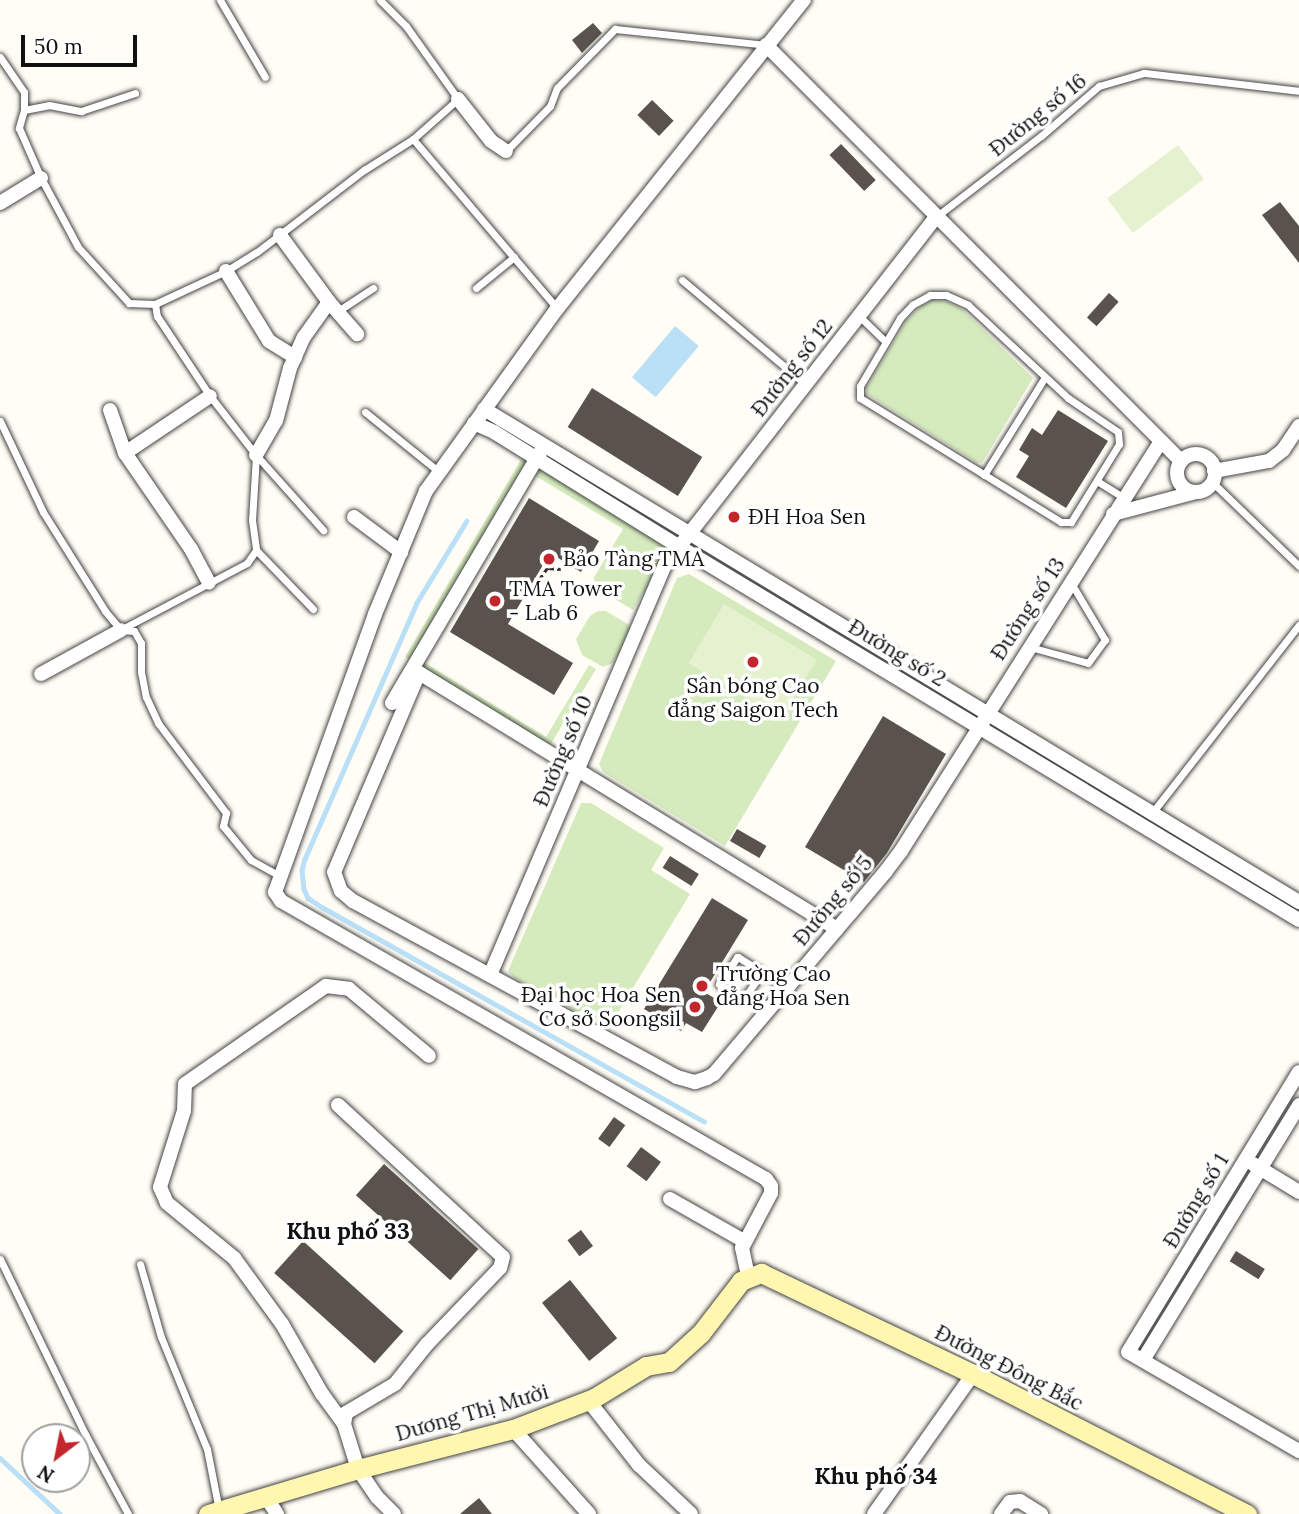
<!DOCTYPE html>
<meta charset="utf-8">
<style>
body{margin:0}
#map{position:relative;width:1299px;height:1514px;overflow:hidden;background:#fffdf5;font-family:Lora,serif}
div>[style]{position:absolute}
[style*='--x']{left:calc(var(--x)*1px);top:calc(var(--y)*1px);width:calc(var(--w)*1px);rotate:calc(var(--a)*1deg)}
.green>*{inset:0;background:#d5ebbd}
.pitch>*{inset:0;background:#e6f2cf;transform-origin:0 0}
.water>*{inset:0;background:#b9e0f7;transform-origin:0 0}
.stream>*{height:4.5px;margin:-2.25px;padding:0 2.25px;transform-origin:2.25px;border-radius:2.25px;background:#b9e0f7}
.building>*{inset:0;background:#5a524d;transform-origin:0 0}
.path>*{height:2.5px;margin-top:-1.25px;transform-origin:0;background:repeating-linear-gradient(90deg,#333 0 7px,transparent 0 10.5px)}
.roads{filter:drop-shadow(0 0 2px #444) drop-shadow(0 0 2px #444)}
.lane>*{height:7px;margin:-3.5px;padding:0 3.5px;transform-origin:3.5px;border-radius:3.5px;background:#fff}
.street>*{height:14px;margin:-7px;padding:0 7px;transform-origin:7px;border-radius:7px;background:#fff}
.street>.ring{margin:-7px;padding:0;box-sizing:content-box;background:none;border:14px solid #fff;border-radius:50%}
.secondary>*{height:19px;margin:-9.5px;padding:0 9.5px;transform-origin:9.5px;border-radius:9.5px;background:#fff6b0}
.dots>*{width:19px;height:19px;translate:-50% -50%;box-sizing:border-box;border:4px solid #fff;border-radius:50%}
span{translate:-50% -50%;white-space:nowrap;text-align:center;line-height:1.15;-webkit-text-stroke:7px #fff;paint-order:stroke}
.street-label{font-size:21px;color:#111}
.poi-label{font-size:21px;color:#111}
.left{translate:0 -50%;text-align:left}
.right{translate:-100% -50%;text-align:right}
.neighbourhood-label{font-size:23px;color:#111;font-weight:700}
.north{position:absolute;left:21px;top:1423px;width:70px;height:70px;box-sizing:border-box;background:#fff;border:2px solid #a0a0a0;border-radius:50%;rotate:212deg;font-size:19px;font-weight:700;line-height:28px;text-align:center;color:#111}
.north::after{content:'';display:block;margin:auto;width:24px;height:32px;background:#c4262e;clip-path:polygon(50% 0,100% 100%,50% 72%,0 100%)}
.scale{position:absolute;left:21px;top:35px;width:116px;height:32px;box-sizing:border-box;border:4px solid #111;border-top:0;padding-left:9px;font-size:21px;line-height:24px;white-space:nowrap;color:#111;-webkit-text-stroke:5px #fff;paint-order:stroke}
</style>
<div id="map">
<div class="green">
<div style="clip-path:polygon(934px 300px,947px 302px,962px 309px,1033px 378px,982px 463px,976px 462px,867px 394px,867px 387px,906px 321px,921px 306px)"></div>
<div style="clip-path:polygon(522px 458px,671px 547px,633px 610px,590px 584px,623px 529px,524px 469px,412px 655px,546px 737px,589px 665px,596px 669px,549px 747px,405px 657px)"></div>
<div style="clip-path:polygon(689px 574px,836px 661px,725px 846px,603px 772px,599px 764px,677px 578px)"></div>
<div style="clip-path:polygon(598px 611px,606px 611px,629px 625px,632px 633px,613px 663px,603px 667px,582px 655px,576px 639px,590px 616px)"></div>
<div style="clip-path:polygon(581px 803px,591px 803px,664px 848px,651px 870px,690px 894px,608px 1029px,514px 978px,508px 971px)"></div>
</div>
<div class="pitch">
<div style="left:1178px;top:145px;width:43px;height:89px;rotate:53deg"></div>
<div style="left:724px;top:604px;width:108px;height:69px;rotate:31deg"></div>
</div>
<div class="water">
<div style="left:675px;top:326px;width:31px;height:67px;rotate:40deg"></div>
</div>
<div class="stream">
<div style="--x:467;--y:521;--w:96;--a:121.4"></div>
<div style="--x:417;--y:603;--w:279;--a:113.6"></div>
<div style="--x:305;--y:859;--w:11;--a:105"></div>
<div style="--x:302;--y:870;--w:19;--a:84"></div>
<div style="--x:304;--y:889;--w:10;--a:66"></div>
<div style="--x:308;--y:898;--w:17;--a:33"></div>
<div style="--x:322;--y:907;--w:438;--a:29.3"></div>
<div style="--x:0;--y:1458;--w:82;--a:43"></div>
</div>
<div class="building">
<div style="clip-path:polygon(593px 23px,602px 33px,582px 53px,572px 40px)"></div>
<div style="left:652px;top:100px;width:30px;height:21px;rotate:44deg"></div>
<div style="left:841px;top:144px;width:50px;height:16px;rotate:46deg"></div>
<div style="clip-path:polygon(1280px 202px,1299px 226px,1299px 263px,1262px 215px)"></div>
<div style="left:1109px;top:293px;width:13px;height:33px;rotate:42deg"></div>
<div style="left:592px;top:388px;width:130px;height:46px;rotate:32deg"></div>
<div style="clip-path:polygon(1058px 410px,1108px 441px,1066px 508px,1016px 477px,1029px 456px,1019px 450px,1032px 428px,1042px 435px)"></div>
<div style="clip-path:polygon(529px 498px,599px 541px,581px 572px,550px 553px,508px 624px,573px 663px,554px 695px,450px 632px)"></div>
<div style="clip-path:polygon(883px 716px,946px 754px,887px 853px,864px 882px,805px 847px)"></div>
<div style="left:737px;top:829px;width:34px;height:14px;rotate:30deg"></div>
<div style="left:670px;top:856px;width:34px;height:14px;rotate:32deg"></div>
<div style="clip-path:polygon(712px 898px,748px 920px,704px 992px,721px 1002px,702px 1032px,686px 1023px,681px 1031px,644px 1009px)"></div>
<div style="left:614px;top:1117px;width:14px;height:27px;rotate:36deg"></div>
<div style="left:641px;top:1147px;width:25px;height:24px;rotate:37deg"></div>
<div style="left:384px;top:1164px;width:127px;height:42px;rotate:42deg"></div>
<div style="left:581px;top:1230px;width:20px;height:17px;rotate:53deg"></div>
<div style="left:303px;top:1241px;width:135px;height:43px;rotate:42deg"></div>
<div style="left:1236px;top:1251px;width:34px;height:12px;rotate:32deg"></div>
<div style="left:570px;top:1280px;width:75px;height:36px;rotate:51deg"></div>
<div style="clip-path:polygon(479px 1498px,492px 1514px,460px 1514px)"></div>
</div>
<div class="path">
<div style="--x:530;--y:588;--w:17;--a:28"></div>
<div style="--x:532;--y:589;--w:26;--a:-54"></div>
<div style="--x:547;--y:568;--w:14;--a:4"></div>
</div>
<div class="roads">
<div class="lane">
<div style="--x:220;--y:0;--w:89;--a:59.7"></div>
<div style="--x:380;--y:0;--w:37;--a:45"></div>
<div style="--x:406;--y:26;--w:90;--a:54.5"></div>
<div style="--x:458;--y:99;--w:60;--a:138.4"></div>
<div style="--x:413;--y:139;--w:222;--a:49.6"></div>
<div style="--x:0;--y:57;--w:42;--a:55.6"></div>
<div style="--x:24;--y:92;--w:18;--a:90"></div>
<div style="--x:24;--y:110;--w:19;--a:106"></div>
<div style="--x:19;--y:128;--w:55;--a:66.3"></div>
<div style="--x:41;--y:178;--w:78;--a:61.8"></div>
<div style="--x:78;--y:247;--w:76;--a:47.7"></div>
<div style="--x:129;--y:303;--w:26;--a:2"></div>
<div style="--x:155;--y:304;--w:78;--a:-24.9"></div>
<div style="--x:226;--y:271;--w:36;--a:-32"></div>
<div style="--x:257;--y:252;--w:135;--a:-37.5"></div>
<div style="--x:364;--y:170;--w:58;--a:-32.3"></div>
<div style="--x:24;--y:110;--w:25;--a:-11"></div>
<div style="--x:49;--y:105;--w:33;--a:11"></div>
<div style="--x:81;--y:111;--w:57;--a:-18.4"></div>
<div style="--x:506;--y:151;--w:63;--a:-45.6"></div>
<div style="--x:550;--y:106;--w:19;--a:-69"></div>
<div style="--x:557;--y:88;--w:83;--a:-45.5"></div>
<div style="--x:615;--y:29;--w:152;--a:6"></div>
<div style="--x:937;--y:216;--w:131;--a:-37.6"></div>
<div style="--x:1041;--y:136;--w:77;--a:-40.8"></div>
<div style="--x:1099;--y:86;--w:47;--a:-16.1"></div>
<div style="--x:1144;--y:73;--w:156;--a:6.6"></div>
<div style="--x:682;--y:280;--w:161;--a:40.2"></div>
<div style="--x:476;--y:288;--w:49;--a:-39.2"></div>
<div style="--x:930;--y:295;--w:16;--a:0"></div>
<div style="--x:946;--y:295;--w:24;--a:24"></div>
<div style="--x:968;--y:305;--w:137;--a:42.9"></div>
<div style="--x:1068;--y:398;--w:60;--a:34.2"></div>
<div style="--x:1118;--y:432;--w:12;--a:85"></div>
<div style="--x:1119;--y:444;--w:92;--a:121.6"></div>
<div style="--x:1071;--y:522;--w:10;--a:180"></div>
<div style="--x:1061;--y:522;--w:236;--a:-148.3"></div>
<div style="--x:860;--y:398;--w:12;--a:-90"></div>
<div style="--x:860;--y:386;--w:79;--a:-59.5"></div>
<div style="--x:900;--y:318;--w:18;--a:-47"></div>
<div style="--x:912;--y:305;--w:21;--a:-29"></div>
<div style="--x:155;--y:304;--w:12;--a:81"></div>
<div style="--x:157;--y:316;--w:96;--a:56.5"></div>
<div style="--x:210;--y:396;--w:75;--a:52.1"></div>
<div style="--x:256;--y:455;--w:101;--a:48.2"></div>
<div style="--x:338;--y:311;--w:42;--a:-33.3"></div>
<div style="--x:859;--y:316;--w:37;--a:44"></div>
<div style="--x:365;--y:412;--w:95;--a:39"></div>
<div style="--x:0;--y:421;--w:101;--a:64.7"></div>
<div style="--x:43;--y:512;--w:117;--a:57.9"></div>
<div style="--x:105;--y:611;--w:25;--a:50"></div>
<div style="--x:121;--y:630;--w:13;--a:4"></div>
<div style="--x:134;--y:631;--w:14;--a:60"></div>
<div style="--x:141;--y:643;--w:29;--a:90"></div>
<div style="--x:141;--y:672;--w:25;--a:79"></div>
<div style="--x:146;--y:697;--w:29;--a:65"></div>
<div style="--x:158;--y:723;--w:113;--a:52.9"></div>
<div style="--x:226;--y:813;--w:13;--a:103"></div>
<div style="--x:223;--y:826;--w:44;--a:50.5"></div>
<div style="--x:251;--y:860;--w:33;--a:29"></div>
<div style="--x:256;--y:455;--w:65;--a:93.5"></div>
<div style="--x:252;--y:520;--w:30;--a:82"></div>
<div style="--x:256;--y:550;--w:82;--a:46"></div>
<div style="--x:984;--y:475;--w:115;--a:-58.1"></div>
<div style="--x:1097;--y:481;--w:34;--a:32"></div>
<div style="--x:1212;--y:482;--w:121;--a:44"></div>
<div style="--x:122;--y:629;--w:141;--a:-27.8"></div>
<div style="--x:247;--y:563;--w:16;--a:-55"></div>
<div style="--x:1030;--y:647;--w:60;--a:15.4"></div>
<div style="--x:1088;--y:663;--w:29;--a:-54"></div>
<div style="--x:1105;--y:640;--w:66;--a:-120.8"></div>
<div style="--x:1152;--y:813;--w:239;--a:-52"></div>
<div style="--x:762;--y:972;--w:32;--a:124"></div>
<div style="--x:744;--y:999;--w:29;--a:-149"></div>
<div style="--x:719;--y:984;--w:32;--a:-56"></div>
<div style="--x:737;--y:957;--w:1;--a:0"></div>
<div style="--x:738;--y:957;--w:58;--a:32.3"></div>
<div style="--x:0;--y:1259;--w:195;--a:64.1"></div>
<div style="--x:85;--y:1434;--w:91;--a:61.7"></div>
<div style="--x:140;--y:1264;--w:76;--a:74"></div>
<div style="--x:161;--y:1337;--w:121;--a:67.7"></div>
<div style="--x:207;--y:1449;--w:62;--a:78.9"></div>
</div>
<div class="street">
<div style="--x:766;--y:45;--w:588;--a:45.07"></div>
<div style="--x:458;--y:99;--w:53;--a:51.8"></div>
<div style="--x:491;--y:141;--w:18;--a:34"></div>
<div style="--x:0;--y:203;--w:48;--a:-31.4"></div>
<div style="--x:226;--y:271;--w:82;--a:58.4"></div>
<div style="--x:269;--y:341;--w:31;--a:32"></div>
<div style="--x:329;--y:302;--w:43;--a:48.8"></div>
<div style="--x:484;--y:409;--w:953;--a:31.17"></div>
<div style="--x:110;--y:410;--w:46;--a:70.8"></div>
<div style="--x:125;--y:453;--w:116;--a:55.5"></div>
<div style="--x:191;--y:549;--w:38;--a:62"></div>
<div style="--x:474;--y:423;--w:22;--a:24"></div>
<div style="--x:494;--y:432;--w:216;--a:31.8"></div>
<div style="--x:678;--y:546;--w:725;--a:31.06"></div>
<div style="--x:125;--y:453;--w:102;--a:-33.8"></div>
<div class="ring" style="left:1177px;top:454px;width:24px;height:24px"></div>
<div style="--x:256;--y:455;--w:39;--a:-60"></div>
<div style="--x:276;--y:421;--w:55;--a:-75.2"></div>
<div style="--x:290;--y:368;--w:34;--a:-66"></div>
<div style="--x:304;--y:337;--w:43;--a:-54.5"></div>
<div style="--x:329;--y:302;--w:83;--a:-126.2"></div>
<div style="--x:1214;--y:471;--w:56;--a:-10.3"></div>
<div style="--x:1269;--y:461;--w:18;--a:-38"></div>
<div style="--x:1283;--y:450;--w:29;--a:-56"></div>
<div style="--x:1113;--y:514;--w:86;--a:-14.8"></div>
<div style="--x:354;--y:517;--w:59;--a:36.7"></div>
<div style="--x:41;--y:674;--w:91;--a:-28.8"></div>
<div style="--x:392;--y:703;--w:291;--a:-59.4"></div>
<div style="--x:837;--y:929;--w:490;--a:-148.5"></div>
<div style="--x:419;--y:673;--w:216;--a:113.1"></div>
<div style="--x:334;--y:872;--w:20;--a:70"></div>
<div style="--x:341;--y:891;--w:16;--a:40"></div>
<div style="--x:353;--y:901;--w:369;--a:28.5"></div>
<div style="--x:677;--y:1077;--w:19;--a:16"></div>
<div style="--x:695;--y:1082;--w:13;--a:-18"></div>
<div style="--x:707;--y:1078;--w:8;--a:-30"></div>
<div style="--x:714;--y:1074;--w:266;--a:-49.7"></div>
<div style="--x:886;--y:871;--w:25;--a:-53"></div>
<div style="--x:901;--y:851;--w:485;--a:-57.6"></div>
<div style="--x:490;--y:975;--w:446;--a:-66.9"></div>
<div style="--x:665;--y:565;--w:442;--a:-52.1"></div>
<div style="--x:1299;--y:1072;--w:328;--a:121.4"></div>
<div style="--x:1128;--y:1352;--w:198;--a:30.1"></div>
<div style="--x:338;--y:1105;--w:224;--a:42.7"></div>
<div style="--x:503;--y:1257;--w:11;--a:105"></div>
<div style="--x:500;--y:1268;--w:105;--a:133.8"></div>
<div style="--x:427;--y:1344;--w:51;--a:128.7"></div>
<div style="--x:395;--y:1384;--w:57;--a:149.4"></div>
<div style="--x:346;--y:1413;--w:11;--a:100"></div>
<div style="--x:344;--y:1424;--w:47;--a:72.7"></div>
<div style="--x:358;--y:1469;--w:34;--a:56"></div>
<div style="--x:377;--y:1497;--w:24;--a:45"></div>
<div style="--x:1253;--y:1164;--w:54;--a:31.3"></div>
<div style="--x:670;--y:1199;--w:85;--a:29.6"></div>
<div style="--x:748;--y:1276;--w:29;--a:-102"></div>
<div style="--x:742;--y:1248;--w:62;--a:-62.2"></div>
<div style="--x:771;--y:1193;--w:7;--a:-90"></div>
<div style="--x:771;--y:1186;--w:9;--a:-126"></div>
<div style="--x:766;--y:1179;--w:559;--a:-150.18"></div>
<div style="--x:281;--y:901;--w:11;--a:-124"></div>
<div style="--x:275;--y:892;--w:295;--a:-70.2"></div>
<div style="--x:375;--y:614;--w:133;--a:-67.5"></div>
<div style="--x:426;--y:491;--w:224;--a:-54.3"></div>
<div style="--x:557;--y:309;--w:396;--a:-51.4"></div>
<div style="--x:1143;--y:1360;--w:299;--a:-58.5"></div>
<div style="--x:588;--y:1400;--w:83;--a:51.9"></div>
<div style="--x:639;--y:1465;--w:71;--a:43.3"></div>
<div style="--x:344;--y:1424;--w:37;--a:-126"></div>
<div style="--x:322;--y:1394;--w:81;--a:-119.7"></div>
<div style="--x:282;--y:1324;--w:82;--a:-126"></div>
<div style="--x:234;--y:1258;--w:87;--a:-140.6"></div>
<div style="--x:167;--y:1203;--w:17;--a:-114"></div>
<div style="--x:160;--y:1187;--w:80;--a:-72.5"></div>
<div style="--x:184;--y:1111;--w:27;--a:-88"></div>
<div style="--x:185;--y:1084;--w:172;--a:-34.8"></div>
<div style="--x:326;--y:986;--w:23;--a:7"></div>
<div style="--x:349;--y:989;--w:104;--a:39.9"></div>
<div style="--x:513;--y:1429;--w:114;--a:48.2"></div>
<div style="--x:266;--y:1497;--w:20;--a:57"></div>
<div style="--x:874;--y:1514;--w:171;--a:-54.7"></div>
<div style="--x:1001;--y:1514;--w:15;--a:-53"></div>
<div style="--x:1010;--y:1502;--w:10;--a:-6"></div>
<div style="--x:1020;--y:1501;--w:25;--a:32"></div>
</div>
<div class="secondary">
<div style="--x:208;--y:1514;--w:157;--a:-16.7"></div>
<div style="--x:358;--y:1469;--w:160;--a:-14.5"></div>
<div style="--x:513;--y:1429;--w:87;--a:-20.9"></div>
<div style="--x:594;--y:1398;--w:61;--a:-31.6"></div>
<div style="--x:646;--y:1366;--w:23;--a:-10"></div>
<div style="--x:669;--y:1362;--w:43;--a:-42.2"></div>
<div style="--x:701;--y:1333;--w:66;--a:-52.4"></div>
<div style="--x:741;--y:1281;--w:22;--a:-22"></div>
<div style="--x:761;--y:1273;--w:235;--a:25.5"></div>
<div style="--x:973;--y:1374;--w:308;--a:27.1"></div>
</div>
</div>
<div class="dots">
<div style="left:734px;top:517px;background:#c4262e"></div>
<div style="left:549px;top:559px;background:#c4262e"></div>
<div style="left:495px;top:601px;background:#c4262e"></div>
<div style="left:753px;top:662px;background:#c4262e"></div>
<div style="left:702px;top:986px;background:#c4262e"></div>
<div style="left:695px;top:1007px;background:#c4262e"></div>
</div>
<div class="street-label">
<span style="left:1038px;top:115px;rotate:-39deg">Đường số 16</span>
<span style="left:792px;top:368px;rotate:-52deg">Đường số 12</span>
<span style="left:1028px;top:609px;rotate:-57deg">Đường số 13</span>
<span style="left:897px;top:653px;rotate:31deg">Đường số 2</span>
<span style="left:563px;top:751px;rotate:-67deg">Đường số 10</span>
<span style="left:833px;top:901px;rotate:-50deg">Đường số 5</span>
<span style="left:1196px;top:1201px;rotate:-59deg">Đường số 1</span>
<span style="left:1009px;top:1368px;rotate:27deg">Đường Đông Bắc</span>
<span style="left:472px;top:1413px;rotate:-16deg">Dương Thị Mười</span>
</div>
<div class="poi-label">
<span class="left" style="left:748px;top:517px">ĐH Hoa Sen</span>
<span class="left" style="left:563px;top:559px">Bảo Tàng TMA</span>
<span class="left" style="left:509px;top:601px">TMA Tower<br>- Lab 6</span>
<span style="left:753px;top:698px">Sân bóng Cao<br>đẳng Saigon Tech</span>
<span class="left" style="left:716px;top:986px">Trường Cao<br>đẳng Hoa Sen</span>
<span class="right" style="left:681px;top:1007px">Đại học Hoa Sen<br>Cơ sở Soongsil</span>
</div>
<div class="neighbourhood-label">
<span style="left:348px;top:1231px">Khu phố 33</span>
<span style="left:876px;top:1476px">Khu phố 34</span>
</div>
<div class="north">N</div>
<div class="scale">50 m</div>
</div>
